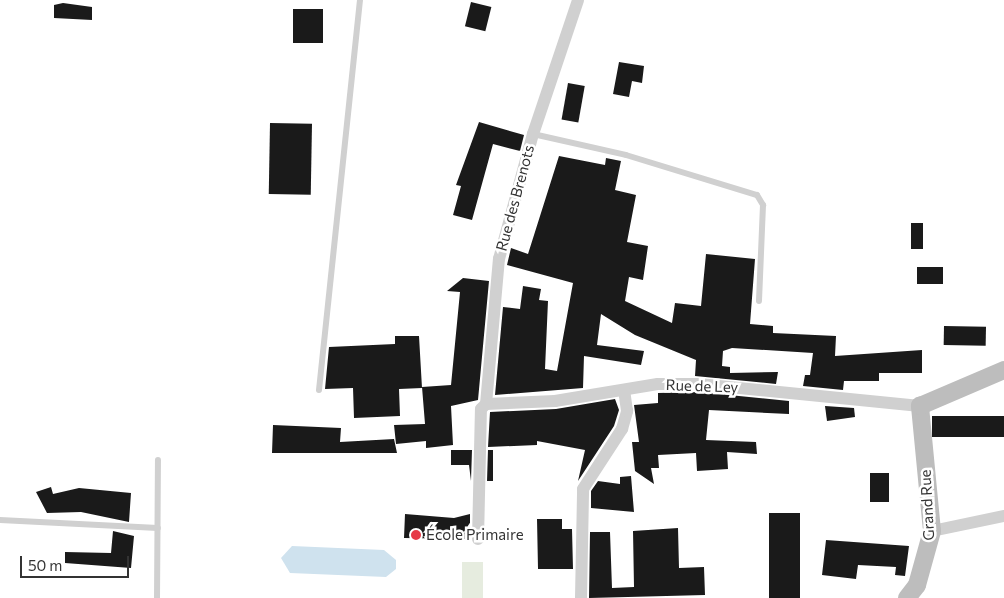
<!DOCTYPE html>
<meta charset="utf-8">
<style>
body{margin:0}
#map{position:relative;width:1004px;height:598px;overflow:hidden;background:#fff;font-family:Commissioner,sans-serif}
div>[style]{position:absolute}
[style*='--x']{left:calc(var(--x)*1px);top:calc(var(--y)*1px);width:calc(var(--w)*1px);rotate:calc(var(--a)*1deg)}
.green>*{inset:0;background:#e6ecdf;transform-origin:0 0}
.water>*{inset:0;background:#cfe2ee}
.building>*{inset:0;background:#1a1a1a;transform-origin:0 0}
.lane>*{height:6px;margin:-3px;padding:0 3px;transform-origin:3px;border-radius:3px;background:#d0d0d0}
.street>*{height:12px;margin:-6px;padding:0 6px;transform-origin:6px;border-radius:6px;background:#d0d0d0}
.secondary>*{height:18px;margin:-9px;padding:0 9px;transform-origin:9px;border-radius:9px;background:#bdbdbd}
.dots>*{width:14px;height:14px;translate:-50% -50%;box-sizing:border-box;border:2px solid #fff;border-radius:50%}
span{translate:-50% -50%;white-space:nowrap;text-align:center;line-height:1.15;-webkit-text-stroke:5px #fff;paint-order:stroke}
.street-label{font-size:15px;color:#333}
.poi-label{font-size:15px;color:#333}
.left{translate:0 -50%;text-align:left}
.scale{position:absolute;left:20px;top:556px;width:109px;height:22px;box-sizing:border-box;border:2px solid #333;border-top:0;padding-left:6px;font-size:15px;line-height:18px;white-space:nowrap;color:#333;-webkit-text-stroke:4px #fff;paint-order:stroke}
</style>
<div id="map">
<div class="green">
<div style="left:462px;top:562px;width:21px;height:36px"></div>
</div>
<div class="water">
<div style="clip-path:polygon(292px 546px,384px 550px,396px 560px,396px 569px,386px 577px,290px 573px,281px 558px)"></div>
</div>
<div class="building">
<div style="left:471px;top:2px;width:21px;height:25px;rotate:14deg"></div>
<div style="clip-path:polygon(63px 3px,92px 7px,92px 20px,54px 18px,54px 5px)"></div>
<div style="left:293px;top:9px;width:30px;height:34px"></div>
<div style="clip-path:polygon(619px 62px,644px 66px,642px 83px,632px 81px,629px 97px,613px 94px)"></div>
<div style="left:568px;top:83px;width:17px;height:37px;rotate:10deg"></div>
<div style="clip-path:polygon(479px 122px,524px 135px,520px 151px,493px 144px,472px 220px,453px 215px,461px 186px,456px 185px)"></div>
<div style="left:270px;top:123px;width:42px;height:71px;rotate:1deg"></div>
<div style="clip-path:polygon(559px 156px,605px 165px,606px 158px,621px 161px,615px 190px,636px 195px,627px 242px,648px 246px,643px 280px,629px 277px,625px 301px,672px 323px,675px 303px,701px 306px,706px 254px,755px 259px,750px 324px,773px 326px,773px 333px,836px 336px,835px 356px,922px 350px,922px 373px,879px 373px,879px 381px,844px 381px,843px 390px,803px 386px,805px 375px,810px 375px,813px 353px,732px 348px,723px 351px,722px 366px,730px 367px,730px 373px,778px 372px,776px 384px,695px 376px,696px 360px,635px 335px,601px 314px,597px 345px,644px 351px,641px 365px,584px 356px,583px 388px,495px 395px,503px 307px,520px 309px,523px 286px,541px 289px,539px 300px,548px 301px,545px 369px,557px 371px,573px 283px,507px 265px,511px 248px,528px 254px)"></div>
<div style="left:911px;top:223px;width:12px;height:26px"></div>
<div style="left:943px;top:267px;width:17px;height:26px;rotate:90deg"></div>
<div style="clip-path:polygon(463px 278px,489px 281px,478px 400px,451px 406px,453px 445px,426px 448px,426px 441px,396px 444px,394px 425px,425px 424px,422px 387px,451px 385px,460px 292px,447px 291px)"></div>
<div style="left:944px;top:326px;width:42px;height:19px;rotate:1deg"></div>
<div style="clip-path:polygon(395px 336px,419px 336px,422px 388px,399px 389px,400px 416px,354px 418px,353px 388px,325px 389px,329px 347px,395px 344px)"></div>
<div style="clip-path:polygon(699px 392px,789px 401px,789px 414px,709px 410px,706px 440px,756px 442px,757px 454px,727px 452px,728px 469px,697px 471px,696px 453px,658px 455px,659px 468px,651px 468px,654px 484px,635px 471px,632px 442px,639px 442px,634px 405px,658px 403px,658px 393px)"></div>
<div style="clip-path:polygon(615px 399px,619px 410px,614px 426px,578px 481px,585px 450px,537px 441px,537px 445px,488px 447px,490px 412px,556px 409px)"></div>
<div style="clip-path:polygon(825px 406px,854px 408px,855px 417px,827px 421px)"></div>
<div style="left:1004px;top:416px;width:21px;height:72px;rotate:90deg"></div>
<div style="clip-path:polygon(273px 425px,341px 428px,340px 442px,394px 439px,397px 453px,272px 453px)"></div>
<div style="clip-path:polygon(451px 450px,472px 450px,471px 481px,469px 465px,451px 465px)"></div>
<div style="clip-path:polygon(488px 450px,493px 450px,493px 481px,487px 481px)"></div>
<div style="left:870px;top:473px;width:19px;height:29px"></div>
<div style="clip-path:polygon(631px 476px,634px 512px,591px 508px,591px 491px,598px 481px,620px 484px,620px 477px)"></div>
<div style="clip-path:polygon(51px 487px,53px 494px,79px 488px,131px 493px,129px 522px,81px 512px,47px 513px,36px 492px)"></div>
<div style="left:769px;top:513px;width:31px;height:85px"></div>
<div style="clip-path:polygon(405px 514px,454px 518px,470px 514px,470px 539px,404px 538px)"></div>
<div style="clip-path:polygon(537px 519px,562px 519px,562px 529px,572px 529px,573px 569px,538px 569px)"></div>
<div style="clip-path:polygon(678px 528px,679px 568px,704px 567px,705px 595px,589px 598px,590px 532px,610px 532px,612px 588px,634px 587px,633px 531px)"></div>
<div style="clip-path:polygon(113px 531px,134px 536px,131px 568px,65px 563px,65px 552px,111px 553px)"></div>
<div style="clip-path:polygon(826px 540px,909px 546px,905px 576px,895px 575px,896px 567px,858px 565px,856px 579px,822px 575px)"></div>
</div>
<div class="lane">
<div style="--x:533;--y:134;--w:95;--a:12.7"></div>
<div style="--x:626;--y:155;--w:137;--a:17"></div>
<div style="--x:757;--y:195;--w:12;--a:59"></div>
<div style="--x:763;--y:205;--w:96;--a:92.4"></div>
<div style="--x:319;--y:390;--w:392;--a:-84"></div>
<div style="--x:0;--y:520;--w:158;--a:2.9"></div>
<div style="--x:157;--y:598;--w:138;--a:-89.6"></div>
</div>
<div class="street">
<div style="--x:486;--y:404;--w:69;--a:-2.5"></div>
<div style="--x:555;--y:401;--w:104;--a:-9.4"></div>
<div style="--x:658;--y:384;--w:41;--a:0"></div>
<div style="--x:699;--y:384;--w:222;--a:5.7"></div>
<div style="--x:486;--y:404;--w:146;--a:-84.9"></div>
<div style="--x:499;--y:259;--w:130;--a:-74.8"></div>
<div style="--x:533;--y:134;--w:141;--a:-71.4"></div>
<div style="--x:932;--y:531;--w:74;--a:-11.8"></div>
<div style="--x:478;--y:539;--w:130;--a:-88.7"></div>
<div style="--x:481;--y:409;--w:7;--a:-45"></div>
<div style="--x:581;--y:598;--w:109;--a:-88.9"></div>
<div style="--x:583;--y:489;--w:72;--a:-57"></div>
<div style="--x:622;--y:429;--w:19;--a:-74"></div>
<div style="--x:627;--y:411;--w:21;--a:-98"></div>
</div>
<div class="secondary">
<div style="--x:907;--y:598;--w:16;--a:-52"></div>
<div style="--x:917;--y:585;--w:56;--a:-74.5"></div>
<div style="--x:932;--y:531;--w:126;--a:-95.5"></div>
<div style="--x:920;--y:406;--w:91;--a:-23.2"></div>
</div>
<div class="dots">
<div style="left:416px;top:535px;background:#e63946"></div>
</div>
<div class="street-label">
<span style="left:515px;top:198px;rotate:-75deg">Rue des Brenots</span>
<span style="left:702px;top:386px;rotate:2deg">Rue de Ley</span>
<span style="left:927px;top:505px;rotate:-93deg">Grand Rue</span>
</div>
<div class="poi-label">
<span class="left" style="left:426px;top:535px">École Primaire</span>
</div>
<div class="scale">50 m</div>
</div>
